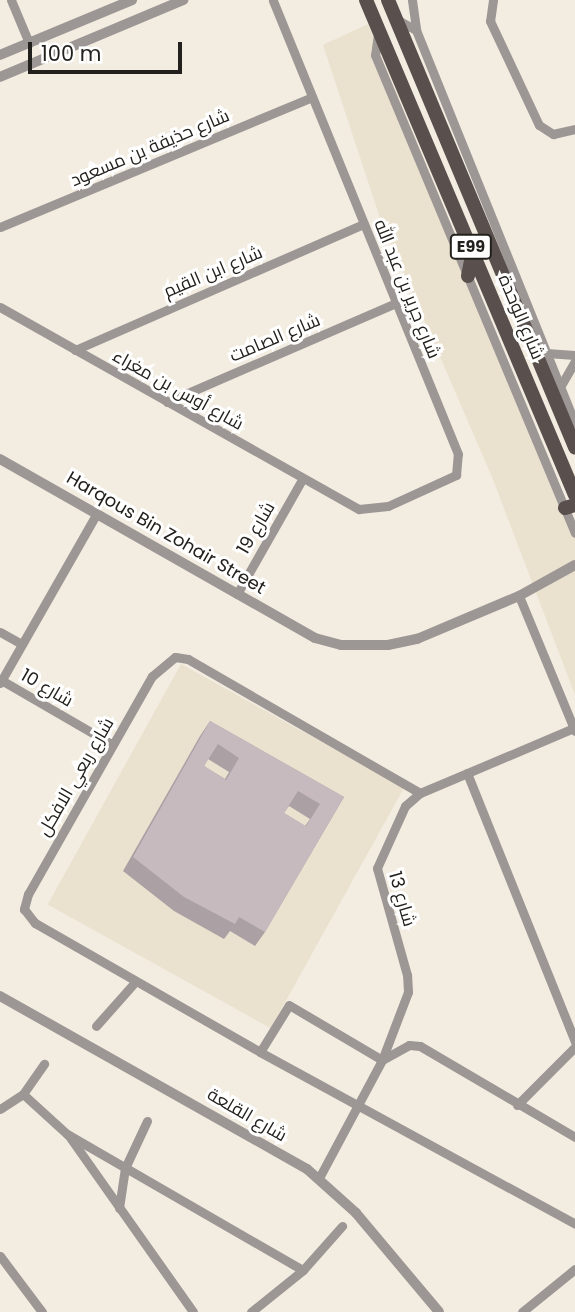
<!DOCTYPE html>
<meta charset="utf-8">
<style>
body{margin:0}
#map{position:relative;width:575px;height:1312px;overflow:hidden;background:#f2ece1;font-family:Poppins,Cairo,sans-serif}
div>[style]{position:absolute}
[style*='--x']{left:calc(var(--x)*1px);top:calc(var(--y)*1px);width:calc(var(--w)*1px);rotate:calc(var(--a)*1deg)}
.built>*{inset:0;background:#ebe1cf;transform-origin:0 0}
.minor>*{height:9px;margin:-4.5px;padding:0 4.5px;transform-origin:4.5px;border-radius:4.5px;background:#9c9694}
.tertiary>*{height:10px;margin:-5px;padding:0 5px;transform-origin:5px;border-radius:5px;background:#9c9694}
.primary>*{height:14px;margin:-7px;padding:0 7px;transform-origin:7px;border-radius:7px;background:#59504d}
.wall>*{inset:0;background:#aba0a4}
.building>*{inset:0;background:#c7babf}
span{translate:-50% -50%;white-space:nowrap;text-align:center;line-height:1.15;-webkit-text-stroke:6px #fff;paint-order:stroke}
.shield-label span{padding:2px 5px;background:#fff;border:2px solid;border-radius:5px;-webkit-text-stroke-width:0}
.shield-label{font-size:16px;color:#23211d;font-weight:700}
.street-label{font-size:18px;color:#23211d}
.scale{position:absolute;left:28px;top:42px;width:154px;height:32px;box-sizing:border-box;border:4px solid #23211d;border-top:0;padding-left:9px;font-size:21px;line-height:24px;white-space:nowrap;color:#23211d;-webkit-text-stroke:5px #fff;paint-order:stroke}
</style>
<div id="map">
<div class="built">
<div style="clip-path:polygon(368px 24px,575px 523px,575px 695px,492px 477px,380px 218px,323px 45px)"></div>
<div style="left:181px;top:664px;width:255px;height:275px;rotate:29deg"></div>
</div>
<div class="minor">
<div style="--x:11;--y:0;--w:47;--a:67.3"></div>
<div style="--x:412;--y:0;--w:30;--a:82"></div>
<div style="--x:493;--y:0;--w:21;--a:98"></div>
<div style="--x:490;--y:21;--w:115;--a:64.8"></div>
<div style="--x:539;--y:125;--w:17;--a:33"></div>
<div style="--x:553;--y:134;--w:23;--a:-13"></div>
<div style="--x:396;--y:19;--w:23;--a:29"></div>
<div style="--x:416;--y:30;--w:424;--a:68"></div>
<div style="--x:378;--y:34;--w:21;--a:98"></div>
<div style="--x:375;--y:55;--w:518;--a:67.3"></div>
<div style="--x:0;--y:227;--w:338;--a:-22.6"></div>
<div style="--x:0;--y:307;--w:412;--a:29.4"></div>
<div style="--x:359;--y:509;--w:29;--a:-6"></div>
<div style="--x:388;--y:506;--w:75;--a:-24.5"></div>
<div style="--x:456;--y:475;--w:21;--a:-85"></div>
<div style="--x:458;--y:454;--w:490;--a:-112.2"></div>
<div style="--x:75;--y:350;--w:315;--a:-23.6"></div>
<div style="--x:546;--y:353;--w:29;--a:4"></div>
<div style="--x:560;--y:387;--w:30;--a:-60"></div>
<div style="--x:167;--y:402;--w:249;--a:-23.4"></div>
<div style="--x:237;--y:594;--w:133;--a:-60.4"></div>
<div style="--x:519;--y:596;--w:146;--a:67.5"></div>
<div style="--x:0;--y:632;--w:25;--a:29"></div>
<div style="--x:1;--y:680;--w:129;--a:30.1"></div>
<div style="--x:0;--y:683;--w:196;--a:-60.3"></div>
<div style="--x:467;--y:773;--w:290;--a:68.1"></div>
<div style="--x:420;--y:793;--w:268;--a:-150"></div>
<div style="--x:188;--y:659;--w:13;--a:-171"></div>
<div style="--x:175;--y:657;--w:30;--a:140"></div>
<div style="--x:152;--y:676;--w:251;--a:119.6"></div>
<div style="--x:28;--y:894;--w:16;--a:105"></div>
<div style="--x:24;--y:909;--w:18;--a:52"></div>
<div style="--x:35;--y:923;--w:259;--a:29.8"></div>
<div style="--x:260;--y:1052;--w:55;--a:-58.3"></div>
<div style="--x:289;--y:1005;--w:108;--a:30.6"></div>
<div style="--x:382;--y:1060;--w:73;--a:-69.1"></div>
<div style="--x:408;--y:992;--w:17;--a:-93"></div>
<div style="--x:407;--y:975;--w:111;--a:-105.7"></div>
<div style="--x:377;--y:868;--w:68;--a:-65.7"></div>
<div style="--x:405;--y:806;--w:20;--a:-41"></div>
<div style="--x:420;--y:793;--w:167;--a:-22.9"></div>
<div style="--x:96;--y:1026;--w:60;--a:-48.4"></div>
<div style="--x:260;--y:1052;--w:359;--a:28.6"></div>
<div style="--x:23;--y:1094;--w:59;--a:42.3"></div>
<div style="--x:67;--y:1134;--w:272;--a:30"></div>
<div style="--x:517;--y:1105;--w:82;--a:-45"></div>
<div style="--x:0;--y:1109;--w:27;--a:-33"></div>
<div style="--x:23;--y:1094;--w:37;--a:-55"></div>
<div style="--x:69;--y:1136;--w:215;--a:54.8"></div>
<div style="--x:319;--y:1178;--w:134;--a:-61.9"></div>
<div style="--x:382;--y:1060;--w:31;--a:-29"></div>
<div style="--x:409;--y:1045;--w:11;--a:5"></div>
<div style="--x:420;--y:1046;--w:180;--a:30.4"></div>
<div style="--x:119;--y:1208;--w:40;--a:-81.5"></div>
<div style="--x:125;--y:1168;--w:52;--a:-64.9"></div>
<div style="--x:0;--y:1256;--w:70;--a:53.1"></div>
<div style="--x:251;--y:1312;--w:67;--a:-38.9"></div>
<div style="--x:303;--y:1270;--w:59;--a:-48.4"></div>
<div style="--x:522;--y:1312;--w:68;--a:-39.1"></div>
</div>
<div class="tertiary">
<div style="--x:0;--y:55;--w:143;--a:-22.6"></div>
<div style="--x:0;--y:77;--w:199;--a:-22.8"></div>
<div style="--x:0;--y:459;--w:362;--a:29.6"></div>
<div style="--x:315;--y:638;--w:27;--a:15"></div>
<div style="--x:341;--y:645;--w:47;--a:0"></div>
<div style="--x:388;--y:645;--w:30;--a:-12"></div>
<div style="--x:417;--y:639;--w:111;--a:-22.9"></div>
<div style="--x:519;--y:596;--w:64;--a:-29"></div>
<div style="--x:0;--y:996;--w:352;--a:29.4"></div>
<div style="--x:307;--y:1169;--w:66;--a:41.9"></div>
<div style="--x:356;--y:1213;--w:129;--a:50"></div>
</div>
<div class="primary">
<div style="--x:366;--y:0;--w:537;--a:67.11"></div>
<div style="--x:388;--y:0;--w:485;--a:67.3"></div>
<div style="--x:468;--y:276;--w:25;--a:-79"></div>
<div style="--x:565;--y:508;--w:10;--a:-17"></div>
</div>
<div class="wall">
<div style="clip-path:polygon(evenodd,210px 721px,344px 797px,265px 932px,255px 946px,230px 931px,224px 939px,174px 911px,123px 871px,200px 736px,210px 721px,208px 759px,229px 772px,225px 779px,204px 766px,208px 759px,210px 721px,289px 806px,310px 819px,305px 826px,284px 813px,289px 806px)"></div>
</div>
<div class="building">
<div style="clip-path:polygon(evenodd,210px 721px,344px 797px,265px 932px,239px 917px,235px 924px,184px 897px,133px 857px,210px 721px,218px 744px,239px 758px,226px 780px,204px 766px,218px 744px,210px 721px,298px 791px,320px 804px,306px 826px,284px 813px,298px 791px)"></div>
</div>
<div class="shield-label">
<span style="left:471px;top:247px">E99</span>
</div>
<div class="street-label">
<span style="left:150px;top:148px;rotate:-23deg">شارع حذيفة بن مسعود</span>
<span style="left:213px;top:272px;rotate:-23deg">شارع ابن القيم</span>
<span style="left:407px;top:289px;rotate:68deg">شارع جرير بن عبد الله</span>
<span style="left:521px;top:317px;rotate:67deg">شارع الوحدة</span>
<span style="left:275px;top:338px;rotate:-23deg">شارع الصامت</span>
<span style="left:178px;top:390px;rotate:29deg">شارع أوس بن مغراء</span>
<span style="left:256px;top:528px;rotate:-60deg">شارع 19</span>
<span style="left:166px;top:533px;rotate:30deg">Harqous Bin Zohair Street</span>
<span style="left:47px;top:688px;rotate:30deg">شارع 10</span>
<span style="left:76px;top:777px;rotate:-60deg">شارع ربعي الافكل</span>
<span style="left:402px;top:899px;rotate:74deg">شارع 13</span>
<span style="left:247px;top:1115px;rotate:30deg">شارع القلعة</span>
</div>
<div class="scale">100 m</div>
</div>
